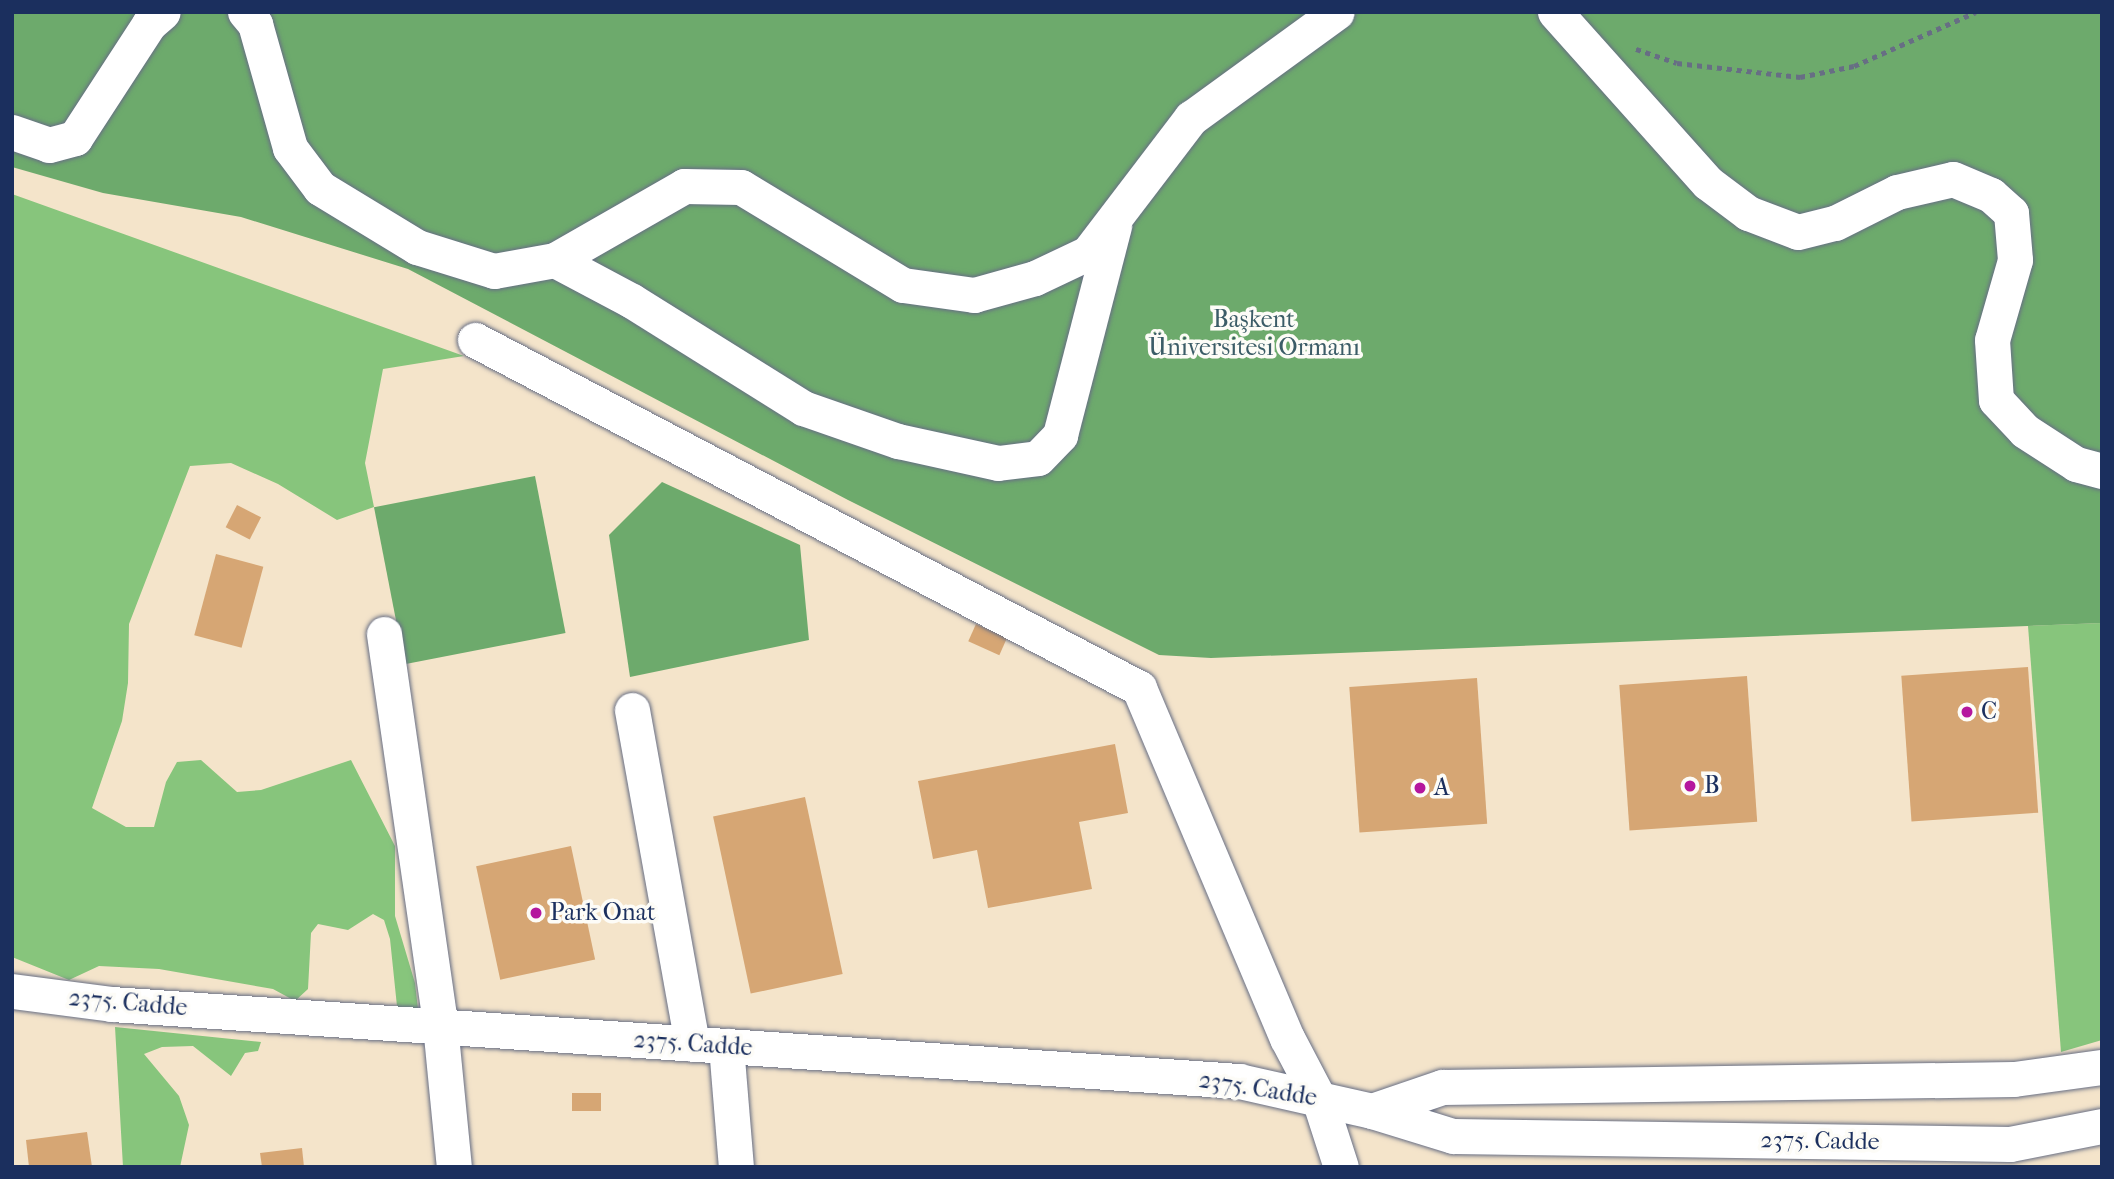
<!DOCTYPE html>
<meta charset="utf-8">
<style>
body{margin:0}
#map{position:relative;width:2114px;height:1179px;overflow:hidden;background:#f4e4ca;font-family:"IM FELL French Canon",serif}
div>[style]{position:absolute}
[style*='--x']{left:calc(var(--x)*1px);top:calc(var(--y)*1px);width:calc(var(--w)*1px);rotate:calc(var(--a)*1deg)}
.green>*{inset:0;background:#87c57c}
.forest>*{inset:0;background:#6daa6c;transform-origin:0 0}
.building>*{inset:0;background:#d6a674;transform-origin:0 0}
.path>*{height:4.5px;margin-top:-2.25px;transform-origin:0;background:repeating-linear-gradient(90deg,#676e84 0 5px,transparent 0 10px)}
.roads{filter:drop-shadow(0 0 2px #676e84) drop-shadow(0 0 2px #676e84)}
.street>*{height:35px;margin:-17.5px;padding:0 17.5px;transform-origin:17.5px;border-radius:17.5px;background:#fff}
.dots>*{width:19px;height:19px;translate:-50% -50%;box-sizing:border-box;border:4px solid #fdfcf7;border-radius:50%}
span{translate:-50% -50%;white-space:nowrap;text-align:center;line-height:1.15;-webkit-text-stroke:7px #fdfcf7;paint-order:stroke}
.park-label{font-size:24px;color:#3b5c67}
.poi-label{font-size:24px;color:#1b2f5e}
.left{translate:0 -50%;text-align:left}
.street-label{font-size:24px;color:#1b2f5e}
.frame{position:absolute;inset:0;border:14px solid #1b2f5e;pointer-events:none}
</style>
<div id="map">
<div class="green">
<div style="clip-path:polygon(12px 194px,464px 356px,383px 369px,365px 463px,374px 507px,337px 520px,278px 484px,231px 463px,190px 466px,129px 624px,128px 683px,122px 721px,92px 808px,126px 827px,154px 827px,166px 782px,177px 762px,201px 760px,237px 792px,261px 790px,351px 760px,395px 846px,395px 916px,415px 983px,419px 1018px,398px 1016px,390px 939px,384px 920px,373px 914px,348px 930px,318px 924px,311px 933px,308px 989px,295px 1001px,273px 989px,159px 969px,99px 966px,69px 980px,12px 957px)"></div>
<div style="clip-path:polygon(2102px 623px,2102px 1040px,2061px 1052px,2028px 626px)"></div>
<div style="clip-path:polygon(115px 1027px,261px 1042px,258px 1051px,245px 1053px,231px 1076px,193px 1046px,162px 1047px,144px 1054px,179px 1096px,189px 1125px,180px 1167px,123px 1167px)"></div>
</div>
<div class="forest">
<div style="clip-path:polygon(12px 12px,2102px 12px,2102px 623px,1211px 658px,1159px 655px,848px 500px,408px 269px,241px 217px,103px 193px,12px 167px)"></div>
<div style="left:535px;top:476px;width:160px;height:164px;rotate:79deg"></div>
<div style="clip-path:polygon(662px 482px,800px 545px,809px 640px,630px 677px,609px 535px)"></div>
</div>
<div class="building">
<div style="left:237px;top:505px;width:27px;height:25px;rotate:27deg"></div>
<div style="left:216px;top:554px;width:49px;height:84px;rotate:15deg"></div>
<div style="left:976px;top:624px;width:34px;height:19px;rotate:24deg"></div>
<div style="left:2028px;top:667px;width:146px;height:127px;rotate:86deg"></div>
<div style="left:1747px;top:676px;width:146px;height:128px;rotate:86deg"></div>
<div style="left:1477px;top:678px;width:146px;height:128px;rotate:86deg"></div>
<div style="clip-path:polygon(1115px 744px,1128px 813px,1079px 822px,1092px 889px,988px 908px,977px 850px,933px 859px,918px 781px)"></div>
<div style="left:805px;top:797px;width:181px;height:94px;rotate:78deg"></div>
<div style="left:571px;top:846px;width:116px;height:97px;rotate:78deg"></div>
<div style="left:572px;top:1093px;width:29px;height:18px"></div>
<div style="clip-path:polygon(87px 1132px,92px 1167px,29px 1167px,26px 1140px)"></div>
<div style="clip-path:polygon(302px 1148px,304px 1167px,262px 1167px,260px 1153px)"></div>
</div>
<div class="path">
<div style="--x:1636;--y:49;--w:43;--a:18.9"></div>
<div style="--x:1677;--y:63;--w:124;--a:6.5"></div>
<div style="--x:1800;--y:77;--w:55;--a:-11.5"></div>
<div style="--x:1854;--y:66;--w:133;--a:-23.9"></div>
</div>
<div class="roads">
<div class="street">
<div style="--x:245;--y:12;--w:16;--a:50"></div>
<div style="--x:255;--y:24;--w:129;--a:74.2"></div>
<div style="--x:290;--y:148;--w:50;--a:53.1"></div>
<div style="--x:320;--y:188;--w:114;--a:31.3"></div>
<div style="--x:417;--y:247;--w:81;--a:17.3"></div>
<div style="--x:494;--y:271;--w:62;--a:-10.2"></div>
<div style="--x:555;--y:260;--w:149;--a:-29.8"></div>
<div style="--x:684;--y:186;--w:57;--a:1"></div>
<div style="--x:741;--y:187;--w:189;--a:31.2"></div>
<div style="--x:903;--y:285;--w:72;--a:8"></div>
<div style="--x:974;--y:295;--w:63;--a:-15.6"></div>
<div style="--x:1035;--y:278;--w:59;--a:-25.3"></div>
<div style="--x:1088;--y:253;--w:170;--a:-52.7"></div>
<div style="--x:1191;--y:118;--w:180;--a:-36"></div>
<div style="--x:1555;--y:12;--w:229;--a:48.2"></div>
<div style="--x:1708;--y:183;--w:50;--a:36.9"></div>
<div style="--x:1748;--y:213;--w:53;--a:20.8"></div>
<div style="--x:1798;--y:232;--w:38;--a:-14"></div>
<div style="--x:1835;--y:223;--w:69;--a:-26.6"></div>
<div style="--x:1897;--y:192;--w:57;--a:-13.1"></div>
<div style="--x:1953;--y:179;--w:41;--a:22.8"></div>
<div style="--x:1991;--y:195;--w:27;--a:42"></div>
<div style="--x:2011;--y:213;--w:47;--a:85.1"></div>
<div style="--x:2015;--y:260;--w:83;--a:106"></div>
<div style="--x:1992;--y:340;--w:60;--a:86.2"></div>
<div style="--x:1996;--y:400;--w:42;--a:46.9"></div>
<div style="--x:2025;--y:431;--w:61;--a:32.9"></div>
<div style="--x:2076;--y:464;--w:27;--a:15"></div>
<div style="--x:12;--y:132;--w:39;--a:19"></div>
<div style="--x:49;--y:145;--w:27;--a:-15"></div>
<div style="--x:75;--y:138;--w:136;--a:-57"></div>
<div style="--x:149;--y:24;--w:18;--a:-41"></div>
<div style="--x:555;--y:260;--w:87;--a:28"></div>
<div style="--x:632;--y:301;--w:202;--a:32"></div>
<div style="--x:803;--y:408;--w:101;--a:19.2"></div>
<div style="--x:898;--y:441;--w:102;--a:12.4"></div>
<div style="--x:998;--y:463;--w:40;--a:-7.1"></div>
<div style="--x:1038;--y:458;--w:32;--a:-46"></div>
<div style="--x:1060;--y:435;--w:216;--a:-75.5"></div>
<div style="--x:475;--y:340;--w:750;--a:27.66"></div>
<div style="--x:1139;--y:688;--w:380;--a:67.1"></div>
<div style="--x:1287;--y:1038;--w:69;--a:62.3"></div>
<div style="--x:1319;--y:1099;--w:71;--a:72.1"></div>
<div style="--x:384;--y:634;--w:395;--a:81.8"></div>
<div style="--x:440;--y:1025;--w:143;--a:84.4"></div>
<div style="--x:632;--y:710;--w:339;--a:79.8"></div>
<div style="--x:12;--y:991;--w:101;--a:7.4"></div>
<div style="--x:112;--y:1004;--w:1130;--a:3.91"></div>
<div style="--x:1239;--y:1081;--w:136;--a:12.7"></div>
<div style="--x:1372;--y:1111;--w:85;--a:17.2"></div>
<div style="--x:1453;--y:1136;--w:557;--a:0.82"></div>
<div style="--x:2010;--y:1144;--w:94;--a:-11.1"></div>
<div style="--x:726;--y:1046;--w:121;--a:85.3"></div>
<div style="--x:1372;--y:1111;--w:74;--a:-18.9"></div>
<div style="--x:1442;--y:1087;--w:572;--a:-0.8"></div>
<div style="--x:2014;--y:1079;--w:89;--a:-7.8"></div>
</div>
</div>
<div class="dots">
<div style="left:1967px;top:712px;background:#b5179e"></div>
<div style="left:1690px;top:786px;background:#b5179e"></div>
<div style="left:1420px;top:788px;background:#b5179e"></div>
<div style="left:536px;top:913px;background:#b5179e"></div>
</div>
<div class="park-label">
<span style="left:1254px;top:334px">Başkent<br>Üniversitesi Ormanı</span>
</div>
<div class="poi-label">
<span class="left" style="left:1981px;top:712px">C</span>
<span class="left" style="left:1704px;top:786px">B</span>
<span class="left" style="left:1434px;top:788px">A</span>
<span class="left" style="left:550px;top:913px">Park Onat</span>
</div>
<div class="street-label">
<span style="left:128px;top:1003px;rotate:5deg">2375. Cadde</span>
<span style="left:693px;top:1044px;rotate:4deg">2375. Cadde</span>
<span style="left:1258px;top:1089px;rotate:9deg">2375. Cadde</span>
<span style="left:1820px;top:1141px;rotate:1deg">2375. Cadde</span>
</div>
<div class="frame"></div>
</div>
